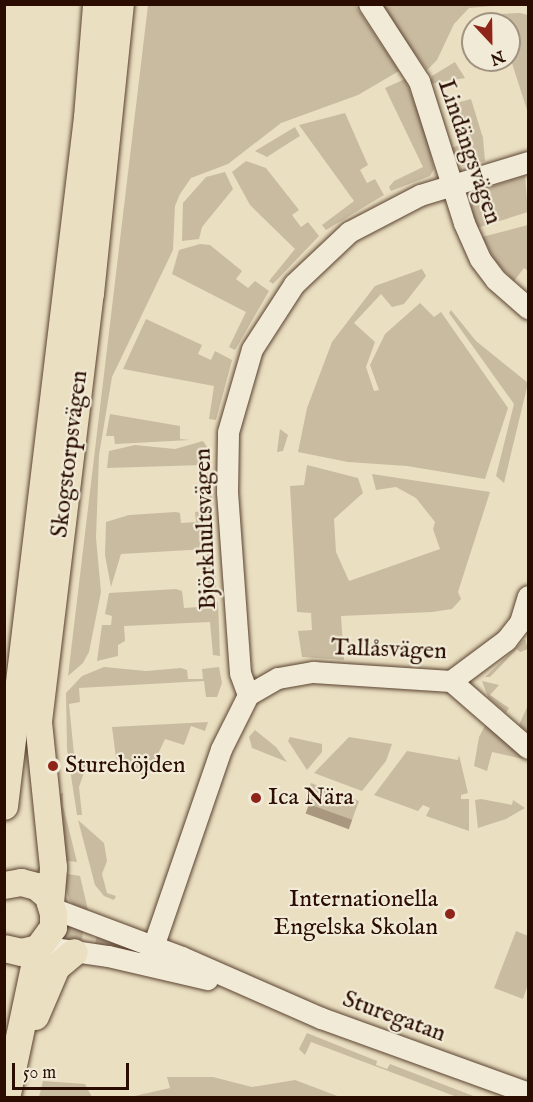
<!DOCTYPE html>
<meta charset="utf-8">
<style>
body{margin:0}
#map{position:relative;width:533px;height:1102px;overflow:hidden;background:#eadfc1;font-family:"IM FELL English",serif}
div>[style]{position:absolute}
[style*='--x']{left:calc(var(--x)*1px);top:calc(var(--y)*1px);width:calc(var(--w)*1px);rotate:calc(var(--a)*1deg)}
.green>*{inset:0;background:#c9bba0}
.water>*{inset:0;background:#a9987f;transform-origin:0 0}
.roads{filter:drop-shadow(0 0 2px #5a4230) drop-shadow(0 0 2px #5a4230)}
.minor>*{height:21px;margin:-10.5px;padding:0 10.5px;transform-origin:10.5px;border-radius:10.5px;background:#f1ead7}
.major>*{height:27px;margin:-13.5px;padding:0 13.5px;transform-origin:13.5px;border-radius:13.5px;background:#eadfc1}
.dots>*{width:16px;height:16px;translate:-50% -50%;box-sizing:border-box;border:3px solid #f1ead7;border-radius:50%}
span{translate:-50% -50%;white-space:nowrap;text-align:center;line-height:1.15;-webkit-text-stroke:4.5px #f1ead7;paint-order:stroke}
.street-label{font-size:24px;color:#2a0d00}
.poi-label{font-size:24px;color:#2a0d00}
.left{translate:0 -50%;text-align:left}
.right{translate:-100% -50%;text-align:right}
.frame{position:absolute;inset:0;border:6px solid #2a0d00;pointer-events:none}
.north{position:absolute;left:461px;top:12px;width:60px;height:60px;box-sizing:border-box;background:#f1ead7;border:2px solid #a19281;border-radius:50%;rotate:158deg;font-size:16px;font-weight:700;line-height:24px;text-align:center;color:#2a0d00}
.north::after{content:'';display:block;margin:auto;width:21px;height:27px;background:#8f2418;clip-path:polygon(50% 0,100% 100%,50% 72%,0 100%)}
.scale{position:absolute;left:12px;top:1063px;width:117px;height:27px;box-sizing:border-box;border:3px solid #2a0d00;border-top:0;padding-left:8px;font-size:18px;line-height:21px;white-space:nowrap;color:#2a0d00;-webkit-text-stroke:4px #f1ead7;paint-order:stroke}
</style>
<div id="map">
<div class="green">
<div style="clip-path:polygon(148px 5px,355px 5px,399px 71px,358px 95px,281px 123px,228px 164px,191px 178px,180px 194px,175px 206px,173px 250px,112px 377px,99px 455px,96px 538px,101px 592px,89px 652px,83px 663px,68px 676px)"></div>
<div style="clip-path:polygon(380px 5px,503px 5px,469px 8px,454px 24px,437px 60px,427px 70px)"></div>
<div style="clip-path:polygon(520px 13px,528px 15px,528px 113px,509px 54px,509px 24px,499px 24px,496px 14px)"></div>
<div style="clip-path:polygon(455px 62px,465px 78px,430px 84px,432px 76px)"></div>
<div style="clip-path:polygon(405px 79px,424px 127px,434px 169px,430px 176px,391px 191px,389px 187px,394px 181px,423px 167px,385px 88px)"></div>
<div style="clip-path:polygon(471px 99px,483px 138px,485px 161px,466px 166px,461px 166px,451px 148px,466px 143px,453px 104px)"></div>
<div style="clip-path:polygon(345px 113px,368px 165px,360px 170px,367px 183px,375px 179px,384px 195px,326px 230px,322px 225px,354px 201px,299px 125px)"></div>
<div style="clip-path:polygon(295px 127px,300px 136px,284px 146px,267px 157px,255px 151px)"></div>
<div style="clip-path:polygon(246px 161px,266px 168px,299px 210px,292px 215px,301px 227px,308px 222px,319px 236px,273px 284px,269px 281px,295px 249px,250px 205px,232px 172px)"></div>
<div style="clip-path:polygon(225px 172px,233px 189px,202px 227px,199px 239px,182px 241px,183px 203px,206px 177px)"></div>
<div style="clip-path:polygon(525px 176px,528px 212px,477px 228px,470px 203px,471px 193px)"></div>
<div style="clip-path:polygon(528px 225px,528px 271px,524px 268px,514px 281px,496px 262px,482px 237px)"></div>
<div style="clip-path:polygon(200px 244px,210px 245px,242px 271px,236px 279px,248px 288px,255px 281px,269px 291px,235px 350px,229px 347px,246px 312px,172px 274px,179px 250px)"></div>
<div style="clip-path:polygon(422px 269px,426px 276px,404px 304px,392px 307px,381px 294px,354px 323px,375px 342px,366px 367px,374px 391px,379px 390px,370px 365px,385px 334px,420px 303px,434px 317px,441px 312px,508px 408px,485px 479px,407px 466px,348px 462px,298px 452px,307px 408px,332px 342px,375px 286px)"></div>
<div style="clip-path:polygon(451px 310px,476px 341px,528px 383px,504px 483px,496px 476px,514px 404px,449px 313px)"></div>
<div style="clip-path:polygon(146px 319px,202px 345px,198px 354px,211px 360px,215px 351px,232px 360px,216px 420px,209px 419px,214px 386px,123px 369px)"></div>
<div style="clip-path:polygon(110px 414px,180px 426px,180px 439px,190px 440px,115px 444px,114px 436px,106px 436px)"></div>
<div style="clip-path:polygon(280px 429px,288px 435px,283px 451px,277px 452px)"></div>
<div style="clip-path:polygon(203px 441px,211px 453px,212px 500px,205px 501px,202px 465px,107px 468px,109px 451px,135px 445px,175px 449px)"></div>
<div style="clip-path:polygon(307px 465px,358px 478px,363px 493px,334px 519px,336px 552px,349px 581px,440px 549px,433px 529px,435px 522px,416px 498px,396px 487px,376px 490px,372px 474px,490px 492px,458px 592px,461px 599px,452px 609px,432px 612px,341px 616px,344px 660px,302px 657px,298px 631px,312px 630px,311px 613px,297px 612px,290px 486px,304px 485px)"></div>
<div style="clip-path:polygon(213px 510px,216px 589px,208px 590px,207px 549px,121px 554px,111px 587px,105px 555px,106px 522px,129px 515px,176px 512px,180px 513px,181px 523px,196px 522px,195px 512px)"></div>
<div style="clip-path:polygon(176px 589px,182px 591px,184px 608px,199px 607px,198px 598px,218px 602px,220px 656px,213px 655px,210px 622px,124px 626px,125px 641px,118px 645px,118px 656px,97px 661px,102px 625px,111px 625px,112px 616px,105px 614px,109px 593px)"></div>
<div style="clip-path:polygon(525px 639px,528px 649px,520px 652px,517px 649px,490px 677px,485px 677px)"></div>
<div style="clip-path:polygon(104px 667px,146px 671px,181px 668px,187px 670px,188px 679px,203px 679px,202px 669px,219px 667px,222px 683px,217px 697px,206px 697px,204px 681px,79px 688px,80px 702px,69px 704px,75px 764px,87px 764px,79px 787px,82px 815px,77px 815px,67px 749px,66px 693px,82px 676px)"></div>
<div style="clip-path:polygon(482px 681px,499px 685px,490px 695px,509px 708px,506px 713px,488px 697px)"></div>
<div style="clip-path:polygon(528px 705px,528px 734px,519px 725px)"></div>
<div style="clip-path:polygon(208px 722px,205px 731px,191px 726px,184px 745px,165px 739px,147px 778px,116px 758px,112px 727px)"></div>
<div style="clip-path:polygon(487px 722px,523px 752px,523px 759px,492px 752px,487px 771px,474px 766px,479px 737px)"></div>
<div style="clip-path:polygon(255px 730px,276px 747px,287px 762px,252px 748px,249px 737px)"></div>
<div style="clip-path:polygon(290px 737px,322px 744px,322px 752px,307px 770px,288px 741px)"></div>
<div style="clip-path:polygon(349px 737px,392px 744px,386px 761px,362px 791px,314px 773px)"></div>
<div style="clip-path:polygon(407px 751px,458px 760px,459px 755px,468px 793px,461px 795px,461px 799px,469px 799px,469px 831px,426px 816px,430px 808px,423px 805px,418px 811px,374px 795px)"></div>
<div style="clip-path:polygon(311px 783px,359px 801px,352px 820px,309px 804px,303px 805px)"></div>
<div style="clip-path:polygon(63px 793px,63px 806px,77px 862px,60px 860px,58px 794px)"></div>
<div style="clip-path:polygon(481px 799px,512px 805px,513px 800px,525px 808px,506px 819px,478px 828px,475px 800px)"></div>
<div style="clip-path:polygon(78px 820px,104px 843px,107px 861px,102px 874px,107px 893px,116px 896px,114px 900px,104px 896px,95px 885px)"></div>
<div style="clip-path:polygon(62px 873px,80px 876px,88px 910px,77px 908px,69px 900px)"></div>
<div style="clip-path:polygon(85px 922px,81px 944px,60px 941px,66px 923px)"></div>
<div style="clip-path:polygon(99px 927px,133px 947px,127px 951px,95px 944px)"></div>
<div style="clip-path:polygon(516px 931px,528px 936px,528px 984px,523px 999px,494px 988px)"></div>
<div style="clip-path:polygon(307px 1033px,377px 1061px,376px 1065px,387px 1069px,390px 1064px,476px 1097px,457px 1097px,311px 1042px,305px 1055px,299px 1049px)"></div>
<div style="clip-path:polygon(167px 1077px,213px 1077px,252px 1087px,295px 1080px,340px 1097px,130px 1097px,170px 1088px)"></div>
<div style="clip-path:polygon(43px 1081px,85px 1084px,92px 1097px,39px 1097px)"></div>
</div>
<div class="water">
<div style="left:309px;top:804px;width:46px;height:10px;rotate:20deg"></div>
</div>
<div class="roads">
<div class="minor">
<div style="--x:369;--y:4;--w:92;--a:57"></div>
<div style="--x:419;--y:81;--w:149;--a:72.4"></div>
<div style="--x:464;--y:223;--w:39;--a:66"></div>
<div style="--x:480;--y:259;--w:26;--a:53"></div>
<div style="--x:496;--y:280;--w:43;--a:41.2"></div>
<div style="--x:451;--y:681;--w:102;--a:41"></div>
<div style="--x:248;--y:695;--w:23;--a:-110"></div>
<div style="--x:240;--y:673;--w:181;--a:-94.1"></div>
<div style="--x:227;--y:492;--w:60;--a:-89"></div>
<div style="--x:228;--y:432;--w:86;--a:-73.9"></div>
<div style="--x:252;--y:349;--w:77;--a:-57.1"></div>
<div style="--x:294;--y:284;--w:76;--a:-43.4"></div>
<div style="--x:349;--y:232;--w:80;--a:-27.5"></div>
<div style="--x:420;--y:195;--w:113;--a:-17"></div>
<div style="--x:52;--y:908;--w:139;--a:20.7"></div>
<div style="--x:182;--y:957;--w:152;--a:23.7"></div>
<div style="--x:321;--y:1018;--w:220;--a:19.9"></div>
<div style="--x:40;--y:946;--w:69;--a:8.4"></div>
<div style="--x:108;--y:956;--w:102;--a:13.1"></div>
<div style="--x:147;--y:964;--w:227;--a:-71"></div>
<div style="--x:221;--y:749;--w:60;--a:-63.4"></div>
<div style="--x:248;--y:695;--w:34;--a:-30"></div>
<div style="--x:278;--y:678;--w:36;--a:-10"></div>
<div style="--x:313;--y:672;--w:138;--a:3.7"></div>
<div style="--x:451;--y:681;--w:69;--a:-36.7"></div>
<div style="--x:506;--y:640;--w:23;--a:-52"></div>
<div style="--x:520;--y:622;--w:27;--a:-73"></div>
</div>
<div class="major">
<div style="--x:4;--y:806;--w:694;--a:-83.13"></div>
<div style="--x:87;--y:117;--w:113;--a:-85.4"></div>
<div style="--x:4;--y:885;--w:17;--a:-10"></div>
<div style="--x:21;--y:882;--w:16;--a:15"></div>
<div style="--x:36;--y:886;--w:16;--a:40"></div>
<div style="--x:48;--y:896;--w:19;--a:74"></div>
<div style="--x:53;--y:914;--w:13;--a:90"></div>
<div style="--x:53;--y:927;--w:26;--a:126"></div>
<div style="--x:38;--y:948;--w:17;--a:167"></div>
<div style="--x:21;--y:952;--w:17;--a:-167"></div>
<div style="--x:50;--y:903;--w:36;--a:-85"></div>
<div style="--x:53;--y:867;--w:147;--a:-95.9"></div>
<div style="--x:38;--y:721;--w:431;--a:-83.1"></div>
<div style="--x:90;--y:293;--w:291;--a:-84.1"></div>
<div style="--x:35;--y:1016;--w:53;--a:-66.8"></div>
<div style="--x:56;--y:967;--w:23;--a:-40"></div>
<div style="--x:6;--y:1098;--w:153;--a:-78"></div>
</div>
</div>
<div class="dots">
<div style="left:53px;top:766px;background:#8f2418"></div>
<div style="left:256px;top:798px;background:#8f2418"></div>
<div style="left:450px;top:914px;background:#8f2418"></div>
</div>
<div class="street-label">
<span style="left:469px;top:152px;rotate:71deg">Lindängsvägen</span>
<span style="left:70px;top:454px;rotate:-83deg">Skogstorpsvägen</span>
<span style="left:206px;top:529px;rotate:-92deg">Björkhultsvägen</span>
<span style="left:389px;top:650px;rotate:2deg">Tallåsvägen</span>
<span style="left:394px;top:1017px;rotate:20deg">Sturegatan</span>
</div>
<div class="poi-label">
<span class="left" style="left:65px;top:766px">Sturehöjden</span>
<span class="left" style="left:268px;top:798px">Ica Nära</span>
<span class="right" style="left:438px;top:914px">Internationella<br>Engelska Skolan</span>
</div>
<div class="frame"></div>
<div class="north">N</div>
<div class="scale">50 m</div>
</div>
